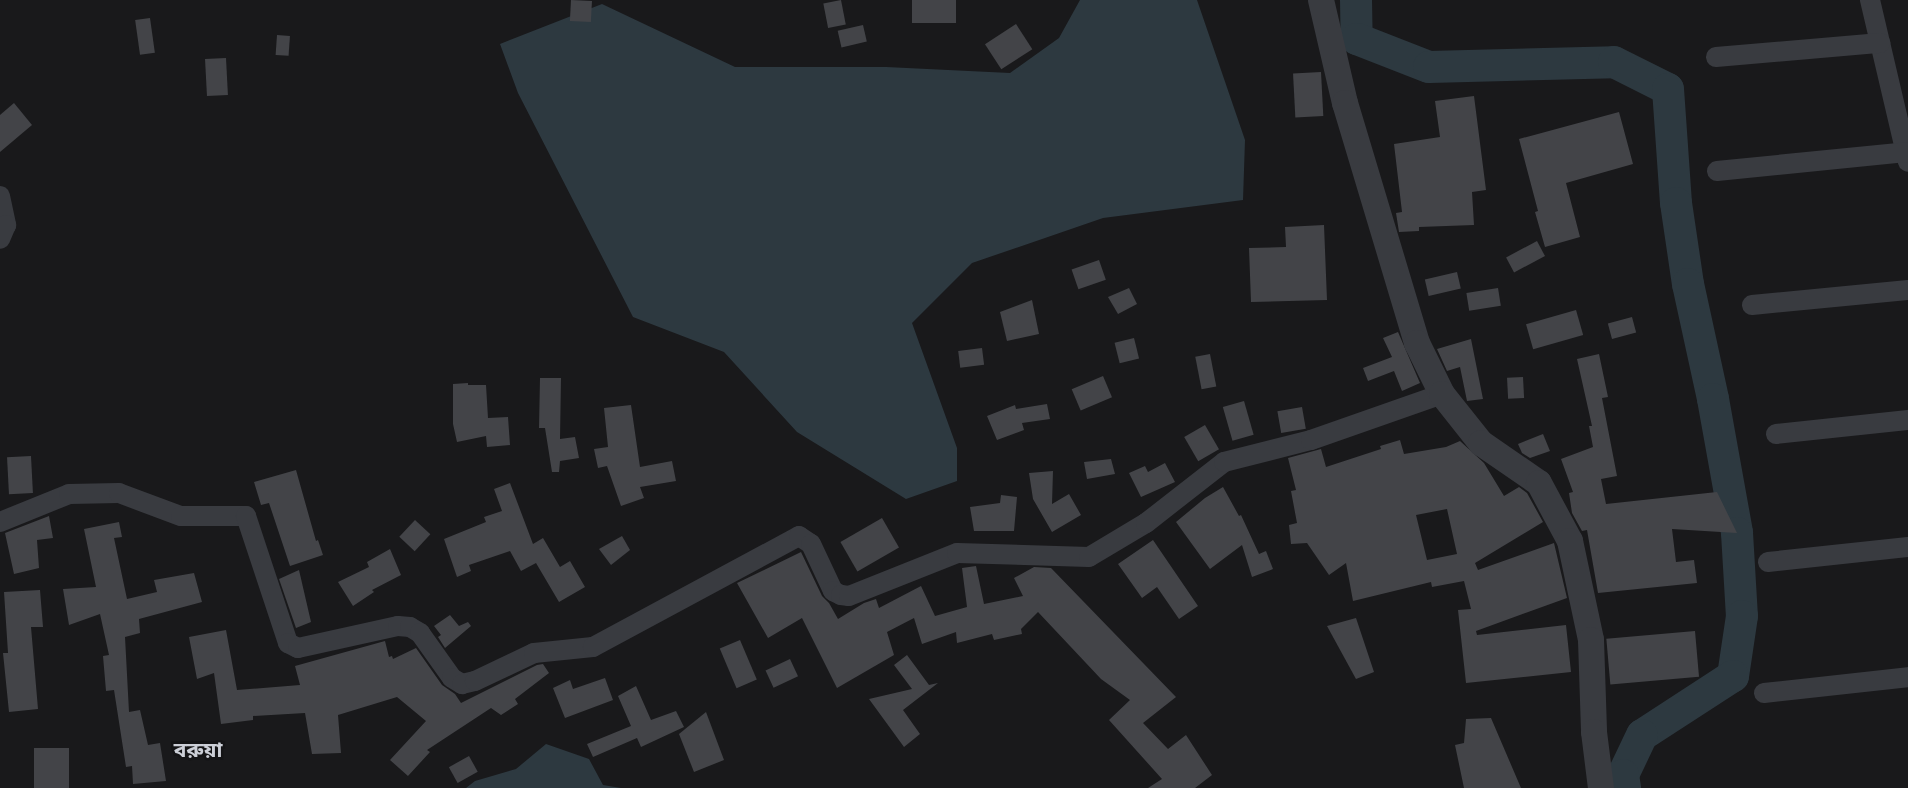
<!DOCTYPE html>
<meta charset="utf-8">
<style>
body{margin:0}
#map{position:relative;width:1908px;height:788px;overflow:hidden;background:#19191b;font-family:"Fira Sans Condensed","Noto Sans Bengali",sans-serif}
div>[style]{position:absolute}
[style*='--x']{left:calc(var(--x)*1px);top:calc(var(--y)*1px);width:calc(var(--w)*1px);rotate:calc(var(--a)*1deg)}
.water>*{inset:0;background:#2d3940}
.river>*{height:32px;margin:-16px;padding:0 16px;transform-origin:16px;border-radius:16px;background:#2d3940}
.building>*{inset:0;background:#434448;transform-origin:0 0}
.minor>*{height:20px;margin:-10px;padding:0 10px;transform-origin:10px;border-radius:10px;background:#393b40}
.tertiary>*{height:26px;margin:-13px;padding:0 13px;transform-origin:13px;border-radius:13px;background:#393b40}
span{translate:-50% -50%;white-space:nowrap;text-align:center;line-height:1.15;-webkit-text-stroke:5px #141416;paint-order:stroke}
.quarter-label{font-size:21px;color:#cccfd7;font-weight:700}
</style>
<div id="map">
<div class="water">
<div style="clip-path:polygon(1080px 0,1197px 0,1245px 140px,1243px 200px,1103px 218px,972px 263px,912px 323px,957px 448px,957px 481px,906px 499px,797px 432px,724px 352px,633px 317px,518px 93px,500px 44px,602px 4px,735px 67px,886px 67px,1010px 73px,1059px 38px)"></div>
<div style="clip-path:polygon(546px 744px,589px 759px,603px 785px,621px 788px,466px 788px,475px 781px,516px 769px)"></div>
</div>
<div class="river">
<div style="--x:1356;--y:0;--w:39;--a:89"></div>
<div style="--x:1357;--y:39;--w:77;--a:21.3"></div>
<div style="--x:1429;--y:67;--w:185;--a:-1.5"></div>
<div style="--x:1614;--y:62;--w:60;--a:26.6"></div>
<div style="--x:1668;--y:89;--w:114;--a:86"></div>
<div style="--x:1676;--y:203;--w:82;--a:81.6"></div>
<div style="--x:1688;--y:284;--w:118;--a:77.7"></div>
<div style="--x:1713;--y:399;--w:136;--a:79.8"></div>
<div style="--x:1737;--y:533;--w:83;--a:86.6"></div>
<div style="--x:1742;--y:616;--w:61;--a:98.5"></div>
<div style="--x:1733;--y:676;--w:108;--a:147"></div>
<div style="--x:1642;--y:735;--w:44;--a:115.4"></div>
<div style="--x:1623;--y:775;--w:13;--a:81"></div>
</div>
<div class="building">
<div style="left:571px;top:0;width:21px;height:21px;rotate:3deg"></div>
<div style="left:841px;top:0;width:25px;height:18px;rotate:79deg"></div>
<div style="left:912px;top:0;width:44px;height:23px"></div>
<div style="left:150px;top:18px;width:35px;height:15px;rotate:82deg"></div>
<div style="left:1016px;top:24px;width:30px;height:37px;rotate:57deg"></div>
<div style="left:863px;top:25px;width:17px;height:26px;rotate:77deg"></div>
<div style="left:277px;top:35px;width:13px;height:20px;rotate:4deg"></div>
<div style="left:226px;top:58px;width:37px;height:21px;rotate:87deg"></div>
<div style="left:1321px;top:72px;width:44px;height:28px;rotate:87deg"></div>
<div style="clip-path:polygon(1474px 96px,1486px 190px,1472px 192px,1474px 225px,1419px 227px,1419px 231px,1399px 232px,1396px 213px,1402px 212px,1394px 144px,1440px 137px,1435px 101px)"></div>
<div style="clip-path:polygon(14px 103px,32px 125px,0 152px,0 115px)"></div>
<div style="clip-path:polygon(1619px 112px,1633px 164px,1566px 183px,1580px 237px,1545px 247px,1535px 212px,1538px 211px,1519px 139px)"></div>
<div style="clip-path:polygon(1324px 225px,1327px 300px,1251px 302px,1249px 248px,1286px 247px,1285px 227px)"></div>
<div style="left:1537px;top:241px;width:17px;height:35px;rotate:62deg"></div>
<div style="left:1099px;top:260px;width:21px;height:29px;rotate:71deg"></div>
<div style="left:1457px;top:272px;width:17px;height:33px;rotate:77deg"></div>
<div style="clip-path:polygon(1129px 288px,1137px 304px,1118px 314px,1108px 297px)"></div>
<div style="left:1498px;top:288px;width:18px;height:32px;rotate:81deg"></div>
<div style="clip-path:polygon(1032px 300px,1039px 334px,1007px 341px,1000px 312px)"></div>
<div style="left:1576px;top:310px;width:26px;height:52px;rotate:74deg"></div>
<div style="left:1632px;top:317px;width:16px;height:25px;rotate:75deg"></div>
<div style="clip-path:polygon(1398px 332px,1420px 383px,1402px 391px,1394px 371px,1368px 381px,1363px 368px,1392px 357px,1383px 338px)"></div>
<div style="left:1134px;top:338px;width:21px;height:20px;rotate:76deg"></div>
<div style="clip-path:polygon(1471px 339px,1483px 399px,1467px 401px,1460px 367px,1447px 371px,1437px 349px)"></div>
<div style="left:982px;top:348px;width:17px;height:24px;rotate:83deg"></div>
<div style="left:1210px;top:354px;width:33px;height:15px;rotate:79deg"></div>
<div style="clip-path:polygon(1599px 354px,1608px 397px,1602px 398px,1617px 476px,1601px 479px,1606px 504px,1717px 492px,1737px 533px,1672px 529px,1676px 562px,1694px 560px,1697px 583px,1598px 593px,1587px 530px,1582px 531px,1572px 513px,1569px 493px,1573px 492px,1561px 459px,1593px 447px,1589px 426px,1592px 426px,1577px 359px)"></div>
<div style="left:1103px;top:376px;width:23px;height:34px;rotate:67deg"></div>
<div style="left:1523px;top:377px;width:21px;height:16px;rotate:87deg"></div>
<div style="clip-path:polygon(540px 378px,561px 378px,560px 439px,575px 437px,579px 458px,560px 461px,559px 472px,552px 472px,545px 428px,539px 428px)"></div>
<div style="clip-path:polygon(468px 383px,468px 385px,486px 385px,488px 418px,508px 417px,510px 445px,487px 447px,486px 436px,457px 442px,453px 424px,453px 384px)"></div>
<div style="left:1244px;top:401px;width:35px;height:22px;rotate:74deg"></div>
<div style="clip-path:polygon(1047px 404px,1050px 419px,1022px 423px,1024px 430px,997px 440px,987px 416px,1015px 405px,1016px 409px)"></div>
<div style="clip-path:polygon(631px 405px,640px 467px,672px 461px,676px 481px,640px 487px,644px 498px,621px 506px,607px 466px,598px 468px,594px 449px,608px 447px,604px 408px)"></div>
<div style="left:1302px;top:407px;width:22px;height:25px;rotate:80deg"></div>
<div style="left:1205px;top:425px;width:28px;height:24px;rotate:60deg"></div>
<div style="clip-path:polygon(1543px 434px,1550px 451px,1530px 458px,1522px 453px,1518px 444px)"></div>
<div style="clip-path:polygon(evenodd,1400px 440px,1404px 454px,1446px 447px,1460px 441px,1484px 463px,1504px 496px,1519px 487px,1527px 493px,1543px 522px,1475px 563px,1478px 570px,1554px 543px,1567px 598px,1476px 631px,1477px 635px,1566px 625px,1571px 672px,1466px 683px,1458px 610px,1471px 609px,1464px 581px,1432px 587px,1431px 582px,1353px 601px,1346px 563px,1329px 575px,1307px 543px,1291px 544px,1289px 525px,1297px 523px,1291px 491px,1296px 490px,1288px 458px,1321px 449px,1326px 467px,1381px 449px,1380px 446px,1400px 440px,1447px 509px,1457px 554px,1427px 560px,1416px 515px,1447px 509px)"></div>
<div style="left:31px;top:456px;width:37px;height:24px;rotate:87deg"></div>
<div style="clip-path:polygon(1111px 459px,1115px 474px,1087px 479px,1084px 462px)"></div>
<div style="clip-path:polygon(1165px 463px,1175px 482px,1141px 497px,1129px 473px,1145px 466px,1148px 472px)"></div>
<div style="clip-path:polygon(296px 470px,316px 541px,318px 540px,323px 555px,290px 566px,269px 503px,261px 505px,254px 482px)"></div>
<div style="clip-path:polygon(1053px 471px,1052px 504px,1069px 494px,1081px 515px,1052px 532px,1033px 499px,1029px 473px)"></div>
<div style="clip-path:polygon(510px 483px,533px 544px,543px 538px,560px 567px,570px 561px,585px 587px,559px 602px,536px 563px,521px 571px,510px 551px,469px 565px,471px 571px,457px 577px,444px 539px,486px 522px,484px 517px,502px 511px,494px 489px)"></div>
<div style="clip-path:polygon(1223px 487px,1239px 516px,1241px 515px,1259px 554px,1266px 551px,1273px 569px,1252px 577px,1242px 545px,1210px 569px,1176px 522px,1205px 498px)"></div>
<div style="clip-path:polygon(1001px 495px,1017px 497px,1014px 531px,974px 531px,970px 507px,1000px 503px)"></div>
<div style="clip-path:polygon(49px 516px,53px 538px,37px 540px,39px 568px,14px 574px,5px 533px)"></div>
<div style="left:882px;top:518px;width:34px;height:48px;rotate:60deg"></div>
<div style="left:415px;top:520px;width:21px;height:23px;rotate:43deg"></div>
<div style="clip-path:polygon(119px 522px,122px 537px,114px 538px,127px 599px,157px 592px,154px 580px,194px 573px,202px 602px,139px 619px,140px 633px,125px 637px,129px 712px,140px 710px,148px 745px,160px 743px,166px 781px,133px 784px,132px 766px,126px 767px,114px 690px,106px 691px,103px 656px,109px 655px,100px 614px,69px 625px,63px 589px,96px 587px,84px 529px)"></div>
<div style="clip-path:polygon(622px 536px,630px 550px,611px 565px,599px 549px)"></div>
<div style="clip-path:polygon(1153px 540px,1198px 606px,1179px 619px,1157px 587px,1142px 598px,1118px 564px)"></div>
<div style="clip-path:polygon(390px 549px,401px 575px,372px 590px,374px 592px,353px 606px,338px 582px,369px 567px,367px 562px)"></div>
<div style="clip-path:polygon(801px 552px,822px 596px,829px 603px,838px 619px,864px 603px,876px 599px,879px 608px,921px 586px,935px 616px,967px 607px,962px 568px,976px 566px,984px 604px,1023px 596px,1014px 578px,1034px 567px,1051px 568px,1176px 697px,1143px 723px,1168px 749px,1186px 735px,1212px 775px,1195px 788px,1148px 788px,1162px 779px,1109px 720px,1130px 700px,1101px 679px,1038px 612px,1021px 629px,1022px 634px,994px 640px,992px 634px,957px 643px,956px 632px,922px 644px,914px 618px,887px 632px,894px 655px,837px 688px,802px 618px,768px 638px,737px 583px)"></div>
<div style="clip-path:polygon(299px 570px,311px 622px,296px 628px,279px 579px)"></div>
<div style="clip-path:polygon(40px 590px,43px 627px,31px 627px,38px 709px,9px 712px,3px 653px,8px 653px,4px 592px)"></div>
<div style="clip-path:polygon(450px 615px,459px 626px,468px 622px,471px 626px,445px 648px,438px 637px,441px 635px,434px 626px)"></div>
<div style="clip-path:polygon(1356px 618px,1374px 672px,1356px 679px,1327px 626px)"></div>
<div style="clip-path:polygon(226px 630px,237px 690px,300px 685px,295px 666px,385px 641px,389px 657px,392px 656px,393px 659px,416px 648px,442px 685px,455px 694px,461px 703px,537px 665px,543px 664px,549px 673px,515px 699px,518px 704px,501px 715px,491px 708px,427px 750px,430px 752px,408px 776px,390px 760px,426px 721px,397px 697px,338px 715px,341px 753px,312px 754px,305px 713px,253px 716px,253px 720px,221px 724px,214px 673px,197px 679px,189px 637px)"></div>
<div style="left:1695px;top:631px;width:46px;height:89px;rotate:85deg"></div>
<div style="left:740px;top:640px;width:43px;height:22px;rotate:67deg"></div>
<div style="clip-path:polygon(907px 655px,929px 685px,938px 683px,903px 710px,920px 734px,904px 747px,869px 699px,912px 689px,894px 665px)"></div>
<div style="left:790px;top:659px;width:19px;height:27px;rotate:65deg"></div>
<div style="clip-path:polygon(605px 678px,613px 700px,565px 718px,553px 688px,570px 680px,573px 689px)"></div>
<div style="clip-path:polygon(636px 686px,651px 720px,676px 711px,684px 727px,641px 747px,637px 738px,593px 757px,587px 744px,631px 726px,618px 696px)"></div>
<div style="clip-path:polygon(706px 712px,724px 760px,694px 772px,679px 734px)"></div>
<div style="clip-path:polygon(1491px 718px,1521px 788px,1464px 788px,1455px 745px,1464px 743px,1466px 719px)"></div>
<div style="left:34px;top:748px;width:35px;height:40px"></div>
<div style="left:469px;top:756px;width:18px;height:23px;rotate:61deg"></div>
</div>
<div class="minor">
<div style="--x:1870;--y:0;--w:166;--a:76.8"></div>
<div style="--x:1716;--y:57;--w:165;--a:-4.9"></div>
<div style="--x:1717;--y:171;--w:190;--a:-5.7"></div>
<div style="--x:0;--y:196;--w:30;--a:78"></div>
<div style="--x:6;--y:225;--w:15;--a:113"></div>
<div style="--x:1752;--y:305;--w:157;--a:-5.5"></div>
<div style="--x:1776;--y:434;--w:133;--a:-6.1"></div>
<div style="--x:0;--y:522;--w:74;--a:-22.1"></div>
<div style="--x:69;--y:494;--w:50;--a:-1.1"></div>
<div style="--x:119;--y:493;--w:66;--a:20.4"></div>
<div style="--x:181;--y:516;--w:65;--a:0"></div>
<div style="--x:246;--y:516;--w:134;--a:71.7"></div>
<div style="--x:288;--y:643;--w:11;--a:27"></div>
<div style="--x:298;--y:648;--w:102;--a:-12.4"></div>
<div style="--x:398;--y:626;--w:12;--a:5"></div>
<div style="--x:410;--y:627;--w:12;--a:31"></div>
<div style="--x:420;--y:633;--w:55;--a:54.6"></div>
<div style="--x:452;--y:678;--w:12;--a:31"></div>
<div style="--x:462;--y:684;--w:13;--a:-13"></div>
<div style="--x:475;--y:681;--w:65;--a:-25.4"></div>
<div style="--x:534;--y:653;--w:59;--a:-5.8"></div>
<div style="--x:593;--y:647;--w:234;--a:-28.3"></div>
<div style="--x:799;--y:536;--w:14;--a:34"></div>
<div style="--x:811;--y:544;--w:52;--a:64.9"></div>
<div style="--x:833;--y:591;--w:9;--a:27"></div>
<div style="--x:841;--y:595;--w:8;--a:7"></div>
<div style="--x:849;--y:596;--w:116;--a:-21.7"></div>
<div style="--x:957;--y:553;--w:132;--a:1.7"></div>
<div style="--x:1089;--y:557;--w:66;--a:-30.8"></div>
<div style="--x:1146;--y:523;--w:99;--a:-38"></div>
<div style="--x:1224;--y:462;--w:90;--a:-14.2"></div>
<div style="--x:1311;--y:440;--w:139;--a:-19.3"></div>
<div style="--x:1768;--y:562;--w:141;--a:-6.1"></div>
<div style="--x:1764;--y:693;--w:145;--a:-6.3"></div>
</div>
<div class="tertiary">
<div style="--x:1321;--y:0;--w:106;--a:76.9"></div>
<div style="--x:1345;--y:103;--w:251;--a:73.3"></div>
<div style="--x:1417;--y:343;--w:57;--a:63.9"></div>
<div style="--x:1442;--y:394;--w:63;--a:51.5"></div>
<div style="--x:1481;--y:443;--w:70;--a:34.6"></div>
<div style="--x:1539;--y:483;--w:66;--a:61.9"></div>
<div style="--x:1570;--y:541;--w:101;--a:78"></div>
<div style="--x:1591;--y:640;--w:92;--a:88.1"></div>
<div style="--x:1594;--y:732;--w:56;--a:82.9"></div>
</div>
<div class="quarter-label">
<span style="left:198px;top:750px">বরুয়া</span>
</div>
</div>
